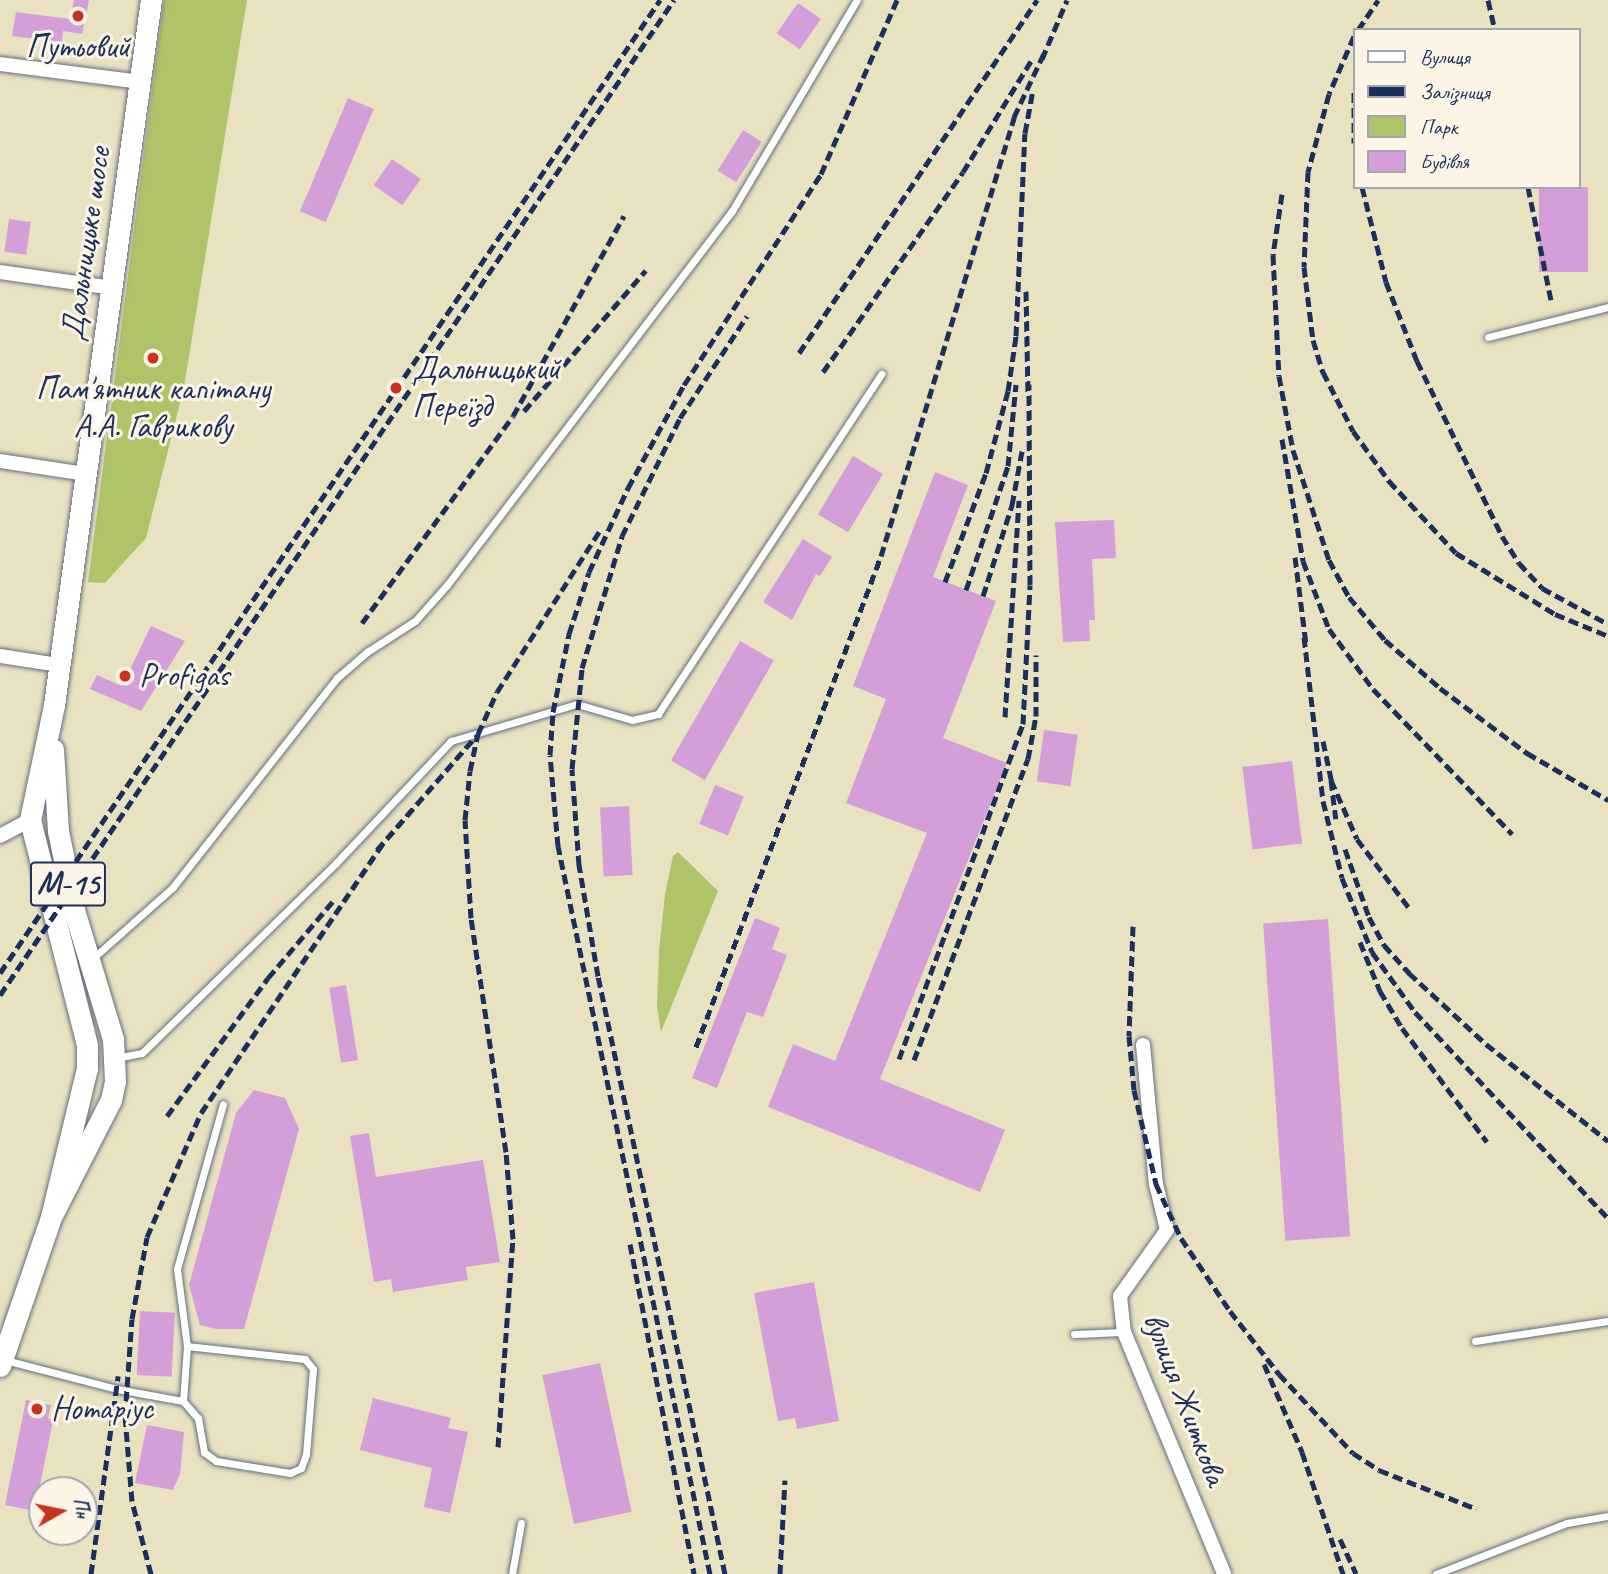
<!DOCTYPE html>
<meta charset="utf-8">
<style>
body{margin:0}
#map{position:relative;width:1608px;height:1574px;overflow:hidden;background:#e9e2c0;font-family:Caveat,sans-serif}
div>[style]{position:absolute}
[style*='--x']{left:calc(var(--x)*1px);top:calc(var(--y)*1px);width:calc(var(--w)*1px);rotate:calc(var(--a)*1deg)}
.green>*{inset:0;background:#afc468}
.building>*{inset:0;background:#d49fd8;transform-origin:0 0}
.roads{filter:drop-shadow(0 0 2px #636e80) drop-shadow(0 0 2px #636e80)}
.service>*{height:7px;margin:-3.5px;padding:0 3.5px;transform-origin:3.5px;border-radius:3.5px;background:#fff}
.minor>*{height:14px;margin:-7px;padding:0 7px;transform-origin:7px;border-radius:7px;background:#fff}
.primary>*{height:21px;margin:-10.5px;padding:0 10.5px;transform-origin:10.5px;border-radius:10.5px;background:#fff}
.rail>*{height:5px;margin-top:-2.5px;transform-origin:0;background:repeating-linear-gradient(90deg,#1b2f5e 0 10px,transparent 0 15px)}
.dots>*{width:19px;height:19px;translate:-50% -50%;box-sizing:border-box;border:4px solid #fcf5e5;border-radius:50%}
span{translate:-50% -50%;white-space:nowrap;text-align:center;line-height:1.15;-webkit-text-stroke:6px #fcf5e5;paint-order:stroke}
.shield-label span{padding:2px 5px;background:#fcf5e5;border:2px solid;border-radius:5px;-webkit-text-stroke-width:0}
.shield-label{font-size:32px;color:#1b2f5e;font-weight:700}
.poi-label{font-size:33px;color:#1b2f5e}
.left{translate:0 -50%;text-align:left}
.street-label{font-size:33px;color:#1b2f5e}
.legend{position:absolute;left:1353px;top:28px;width:228px;height:161px;box-sizing:border-box;background:#fcf5e5;border:2px solid #a2a6af;margin:0;padding:9px 12px;list-style:none;font-size:21px;color:#1b2f5e}
.legend li{display:flex;align-items:center;gap:14px;height:35px}
.legend b{width:35px;border:2px solid #a2a6af}
.north{position:absolute;left:28px;top:1476px;width:70px;height:70px;box-sizing:border-box;background:#fcf5e5;border:2px solid #a2a6af;border-radius:50%;rotate:81deg;font-size:19px;font-weight:700;line-height:28px;text-align:center;color:#1b2f5e}
.north::after{content:'';display:block;margin:auto;width:24px;height:32px;background:#c8321e;clip-path:polygon(50% 0,100% 100%,50% 72%,0 100%)}
</style>
<div id="map">
<div class="green">
<div style="clip-path:polygon(164px 0,247px 0,184px 387px,146px 538px,105px 583px,88px 582px)"></div>
<div style="clip-path:polygon(678px 852px,718px 891px,661px 1032px,657px 1006px,659px 951px,665px 894px,673px 856px)"></div>
</div>
<div class="building">
<div style="clip-path:polygon(74px 0,89px 0,82px 34px,63px 31px,62px 42px,12px 36px,16px 12px,70px 19px)"></div>
<div style="left:798px;top:3px;width:28px;height:37px;rotate:35deg"></div>
<div style="left:348px;top:98px;width:28px;height:123px;rotate:23deg"></div>
<div style="left:743px;top:130px;width:22px;height:48px;rotate:32deg"></div>
<div style="left:392px;top:159px;width:35px;height:32px;rotate:35deg"></div>
<div style="left:1539px;top:187px;width:49px;height:85px"></div>
<div style="left:9px;top:219px;width:22px;height:33px;rotate:8deg"></div>
<div style="left:853px;top:456px;width:35px;height:68px;rotate:31deg"></div>
<div style="clip-path:polygon(935px 472px,968px 485px,933px 577px,996px 601px,943px 738px,1007px 763px,880px 1079px,1005px 1130px,980px 1192px,768px 1107px,793px 1044px,835px 1061px,927px 833px,846px 803px,886px 699px,853px 686px)"></div>
<div style="clip-path:polygon(1114px 520px,1116px 558px,1092px 559px,1095px 620px,1089px 620px,1090px 641px,1063px 642px,1055px 522px)"></div>
<div style="clip-path:polygon(803px 539px,832px 557px,820px 576px,816px 574px,792px 620px,763px 602px)"></div>
<div style="clip-path:polygon(151px 626px,185px 641px,141px 711px,90px 689px,97px 675px,122px 686px)"></div>
<div style="left:740px;top:641px;width:39px;height:138px;rotate:30deg"></div>
<div style="left:1044px;top:730px;width:34px;height:52px;rotate:8deg"></div>
<div style="left:1292px;top:761px;width:83px;height:50px;rotate:83deg"></div>
<div style="left:715px;top:785px;width:31px;height:42px;rotate:22deg"></div>
<div style="left:629px;top:806px;width:69px;height:29px;rotate:87deg"></div>
<div style="clip-path:polygon(755px 918px,780px 928px,772px 949px,787px 955px,763px 1017px,747px 1012px,717px 1088px,692px 1078px)"></div>
<div style="left:1328px;top:919px;width:318px;height:65px;rotate:86deg"></div>
<div style="left:346px;top:985px;width:76px;height:17px;rotate:81deg"></div>
<div style="clip-path:polygon(254px 1090px,285px 1098px,299px 1129px,244px 1329px,216px 1329px,200px 1325px,189px 1285px,236px 1113px)"></div>
<div style="clip-path:polygon(369px 1133px,376px 1177px,483px 1160px,500px 1262px,466px 1267px,468px 1280px,393px 1292px,391px 1279px,374px 1282px,350px 1136px)"></div>
<div style="clip-path:polygon(814px 1282px,839px 1421px,797px 1429px,795px 1418px,778px 1421px,754px 1293px)"></div>
<div style="left:140px;top:1311px;width:35px;height:64px;rotate:3deg"></div>
<div style="left:600px;top:1363px;width:152px;height:59px;rotate:78deg"></div>
<div style="clip-path:polygon(373px 1398px,451px 1418px,448px 1428px,468px 1432px,450px 1513px,424px 1507px,432px 1468px,360px 1450px)"></div>
<div style="clip-path:polygon(26px 1400px,51px 1405px,48px 1418px,53px 1420px,35px 1511px,5px 1505px)"></div>
<div style="clip-path:polygon(147px 1425px,184px 1432px,180px 1474px,173px 1490px,135px 1483px)"></div>
</div>
<div class="roads">
<div class="service">
<div style="--x:1488;--y:337;--w:124;--a:-14"></div>
<div style="--x:92;--y:959;--w:108;--a:-41.6"></div>
<div style="--x:173;--y:887;--w:266;--a:-51.9"></div>
<div style="--x:337;--y:678;--w:40;--a:-41"></div>
<div style="--x:367;--y:652;--w:57;--a:-32.9"></div>
<div style="--x:415;--y:621;--w:48;--a:-48.4"></div>
<div style="--x:447;--y:585;--w:470;--a:-52.7"></div>
<div style="--x:732;--y:211;--w:245;--a:-59.4"></div>
<div style="--x:116;--y:1058;--w:26;--a:-11"></div>
<div style="--x:142;--y:1053;--w:272;--a:-44.4"></div>
<div style="--x:336;--y:863;--w:168;--a:-46.7"></div>
<div style="--x:451;--y:741;--w:131;--a:-16.4"></div>
<div style="--x:577;--y:704;--w:57;--a:16.2"></div>
<div style="--x:632;--y:720;--w:27;--a:-13"></div>
<div style="--x:658;--y:714;--w:407;--a:-56.7"></div>
<div style="--x:1074;--y:1334;--w:50;--a:-2.3"></div>
<div style="--x:1475;--y:1341;--w:134;--a:-8.6"></div>
<div style="--x:5;--y:1360;--w:116;--a:14.5"></div>
<div style="--x:117;--y:1389;--w:67;--a:10.3"></div>
<div style="--x:183;--y:1401;--w:23;--a:49"></div>
<div style="--x:198;--y:1418;--w:35;--a:80"></div>
<div style="--x:204;--y:1452;--w:15;--a:37"></div>
<div style="--x:216;--y:1461;--w:75;--a:9.2"></div>
<div style="--x:290;--y:1473;--w:12;--a:-24"></div>
<div style="--x:301;--y:1468;--w:15;--a:-70"></div>
<div style="--x:306;--y:1454;--w:85;--a:-85.3"></div>
<div style="--x:313;--y:1369;--w:13;--a:-129"></div>
<div style="--x:305;--y:1359;--w:119;--a:-173.7"></div>
<div style="--x:183;--y:1401;--w:55;--a:-85.8"></div>
<div style="--x:187;--y:1346;--w:78;--a:-97.4"></div>
<div style="--x:177;--y:1269;--w:171;--a:-74.4"></div>
<div style="--x:512;--y:1574;--w:52;--a:-80"></div>
<div style="--x:1436;--y:1574;--w:141;--a:-21.3"></div>
<div style="--x:1567;--y:1523;--w:42;--a:-9.7"></div>
</div>
<div class="minor">
<div style="--x:0;--y:64;--w:141;--a:7.3"></div>
<div style="--x:0;--y:272;--w:113;--a:8.1"></div>
<div style="--x:0;--y:461;--w:87;--a:8.6"></div>
<div style="--x:0;--y:656;--w:60;--a:8.7"></div>
<div style="--x:0;--y:836;--w:34;--a:-28"></div>
<div style="--x:1143;--y:1045;--w:140;--a:84.7"></div>
<div style="--x:1156;--y:1184;--w:47;--a:76.6"></div>
<div style="--x:1167;--y:1230;--w:81;--a:125.5"></div>
<div style="--x:1120;--y:1296;--w:36;--a:84"></div>
<div style="--x:1124;--y:1332;--w:262;--a:67.5"></div>
</div>
<div class="primary">
<div style="--x:51;--y:1217;--w:153;--a:-76.4"></div>
<div style="--x:87;--y:1068;--w:23;--a:-90"></div>
<div style="--x:87;--y:1045;--w:232;--a:-104.2"></div>
<div style="--x:30;--y:820;--w:117;--a:-78.2"></div>
<div style="--x:54;--y:705;--w:712;--a:-82.17"></div>
<div style="--x:0;--y:1366;--w:157;--a:-71.1"></div>
<div style="--x:51;--y:1217;--w:131;--a:-62.9"></div>
<div style="--x:111;--y:1100;--w:19;--a:-78"></div>
<div style="--x:115;--y:1081;--w:42;--a:-92.7"></div>
<div style="--x:113;--y:1039;--w:135;--a:-106.8"></div>
<div style="--x:74;--y:910;--w:81;--a:-101.4"></div>
<div style="--x:58;--y:831;--w:82;--a:-93.5"></div>
</div>
</div>
<div class="rail">
<div style="--x:1488;--y:0;--w:31;--a:77"></div>
<div style="--x:1358;--y:30;--w:36;--a:-56"></div>
<div style="--x:1354;--y:36;--w:63;--a:113.3"></div>
<div style="--x:1329;--y:94;--w:81;--a:105.1"></div>
<div style="--x:1308;--y:172;--w:95;--a:92.4"></div>
<div style="--x:1304;--y:267;--w:74;--a:83"></div>
<div style="--x:1313;--y:340;--w:34;--a:73"></div>
<div style="--x:1323;--y:372;--w:66;--a:63"></div>
<div style="--x:1353;--y:431;--w:62;--a:54.2"></div>
<div style="--x:1389;--y:481;--w:98;--a:47.1"></div>
<div style="--x:1456;--y:553;--w:116;--a:31.6"></div>
<div style="--x:1555;--y:614;--w:57;--a:22.5"></div>
<div style="--x:1042;--y:59;--w:64;--a:-67"></div>
<div style="--x:1354;--y:92;--w:51;--a:90"></div>
<div style="--x:1362;--y:187;--w:98;--a:75.8"></div>
<div style="--x:1386;--y:282;--w:85;--a:68.6"></div>
<div style="--x:1417;--y:361;--w:195;--a:64.1"></div>
<div style="--x:1502;--y:536;--w:32;--a:58"></div>
<div style="--x:1519;--y:563;--w:34;--a:47"></div>
<div style="--x:1542;--y:588;--w:75;--a:28.6"></div>
<div style="--x:1528;--y:187;--w:115;--a:78.5"></div>
<div style="--x:1282;--y:194;--w:62;--a:98.4"></div>
<div style="--x:1273;--y:255;--w:121;--a:87.2"></div>
<div style="--x:1279;--y:376;--w:75;--a:79.3"></div>
<div style="--x:1293;--y:450;--w:116;--a:71.9"></div>
<div style="--x:1329;--y:560;--w:42;--a:61.6"></div>
<div style="--x:1349;--y:597;--w:56;--a:50.1"></div>
<div style="--x:1385;--y:640;--w:73;--a:41.1"></div>
<div style="--x:1440;--y:688;--w:109;--a:36.8"></div>
<div style="--x:1527;--y:753;--w:94;--a:30.1"></div>
<div style="--x:1026;--y:291;--w:101;--a:88.9"></div>
<div style="--x:799;--y:353;--w:426;--a:-56"></div>
<div style="--x:823;--y:372;--w:244;--a:-55"></div>
<div style="--x:963;--y:172;--w:130;--a:-58.5"></div>
<div style="--x:524;--y:411;--w:186;--a:-49.1"></div>
<div style="--x:1282;--y:439;--w:124;--a:80.2"></div>
<div style="--x:1303;--y:561;--w:73;--a:69.1"></div>
<div style="--x:1329;--y:629;--w:74;--a:53.7"></div>
<div style="--x:1373;--y:689;--w:201;--a:46.2"></div>
<div style="--x:1295;--y:557;--w:88;--a:82.8"></div>
<div style="--x:945;--y:582;--w:116;--a:-69.4"></div>
<div style="--x:986;--y:473;--w:85;--a:-75"></div>
<div style="--x:1008;--y:391;--w:56;--a:-81.7"></div>
<div style="--x:1016;--y:336;--w:203;--a:-87.5"></div>
<div style="--x:1025;--y:133;--w:44;--a:-79.5"></div>
<div style="--x:966;--y:590;--w:131;--a:-71.3"></div>
<div style="--x:1008;--y:466;--w:82;--a:-84.4"></div>
<div style="--x:983;--y:596;--w:96;--a:-72.3"></div>
<div style="--x:1012;--y:505;--w:55;--a:-79.5"></div>
<div style="--x:362;--y:623;--w:256;--a:-53.9"></div>
<div style="--x:513;--y:416;--w:229;--a:-61"></div>
<div style="--x:1304;--y:637;--w:165;--a:83.4"></div>
<div style="--x:1323;--y:801;--w:79;--a:76.1"></div>
<div style="--x:1342;--y:878;--w:80;--a:67.9"></div>
<div style="--x:1372;--y:952;--w:74;--a:54.4"></div>
<div style="--x:1415;--y:1012;--w:282;--a:46.9"></div>
<div style="--x:1005;--y:717;--w:217;--a:-86.3"></div>
<div style="--x:1323;--y:741;--w:40;--a:78"></div>
<div style="--x:1331;--y:780;--w:64;--a:66.2"></div>
<div style="--x:1357;--y:839;--w:88;--a:52.9"></div>
<div style="--x:1331;--y:780;--w:39;--a:83"></div>
<div style="--x:1345;--y:849;--w:72;--a:70.6"></div>
<div style="--x:1369;--y:917;--w:32;--a:62"></div>
<div style="--x:1384;--y:945;--w:38;--a:48"></div>
<div style="--x:1409;--y:973;--w:105;--a:42.7"></div>
<div style="--x:1486;--y:1044;--w:156;--a:38.5"></div>
<div style="--x:377;--y:850;--w:151;--a:-49"></div>
<div style="--x:1133;--y:926;--w:110;--a:92.1"></div>
<div style="--x:1129;--y:1036;--w:54;--a:84.7"></div>
<div style="--x:1134;--y:1090;--w:97;--a:76.8"></div>
<div style="--x:1156;--y:1184;--w:60;--a:65.2"></div>
<div style="--x:1181;--y:1238;--w:88;--a:56.1"></div>
<div style="--x:1230;--y:1311;--w:80;--a:52.1"></div>
<div style="--x:1279;--y:1374;--w:108;--a:46.9"></div>
<div style="--x:1353;--y:1453;--w:31;--a:33"></div>
<div style="--x:1379;--y:1470;--w:105;--a:21.7"></div>
<div style="--x:1360;--y:942;--w:53;--a:67.8"></div>
<div style="--x:1380;--y:991;--w:43;--a:59.3"></div>
<div style="--x:1402;--y:1028;--w:142;--a:53.3"></div>
<div style="--x:0;--y:973;--w:1176;--a:-55.85"></div>
<div style="--x:0;--y:995;--w:1202;--a:-55.89"></div>
<div style="--x:696;--y:1047;--w:525;--a:-69.35"></div>
<div style="--x:881;--y:556;--w:459;--a:-73.1"></div>
<div style="--x:1014;--y:117;--w:73;--a:-64.8"></div>
<div style="--x:899;--y:1059;--w:357;--a:-69.7"></div>
<div style="--x:1023;--y:724;--w:139;--a:-87.1"></div>
<div style="--x:1030;--y:585;--w:201;--a:-90.3"></div>
<div style="--x:914;--y:1060;--w:322;--a:-69.3"></div>
<div style="--x:1028;--y:759;--w:44;--a:-79.5"></div>
<div style="--x:1036;--y:716;--w:61;--a:-90"></div>
<div style="--x:167;--y:1116;--w:171;--a:-53.8"></div>
<div style="--x:268;--y:978;--w:102;--a:-49.8"></div>
<div style="--x:630;--y:1244;--w:336;--a:79"></div>
<div style="--x:1264;--y:1364;--w:96;--a:66.6"></div>
<div style="--x:1302;--y:1452;--w:129;--a:71.4"></div>
<div style="--x:498;--y:1447;--w:209;--a:-85.9"></div>
<div style="--x:513;--y:1239;--w:87;--a:-94.6"></div>
<div style="--x:506;--y:1152;--w:237;--a:-98.5"></div>
<div style="--x:471;--y:918;--w:98;--a:-93.5"></div>
<div style="--x:465;--y:820;--w:49;--a:-84.2"></div>
<div style="--x:470;--y:771;--w:38;--a:-78"></div>
<div style="--x:478;--y:734;--w:46;--a:-65.7"></div>
<div style="--x:497;--y:692;--w:193;--a:-57.5"></div>
<div style="--x:1340;--y:1539;--w:38;--a:65"></div>
<div style="--x:91;--y:1574;--w:200;--a:-82.2"></div>
<div style="--x:151;--y:1574;--w:75;--a:-104.6"></div>
<div style="--x:132;--y:1501;--w:85;--a:-94.7"></div>
<div style="--x:125;--y:1416;--w:97;--a:-85.9"></div>
<div style="--x:132;--y:1319;--w:83;--a:-79.6"></div>
<div style="--x:147;--y:1237;--w:135;--a:-66.5"></div>
<div style="--x:201;--y:1113;--w:326;--a:-56"></div>
<div style="--x:710;--y:1574;--w:744;--a:-101.79"></div>
<div style="--x:558;--y:846;--w:91;--a:-95"></div>
<div style="--x:550;--y:755;--w:43;--a:-86"></div>
<div style="--x:553;--y:712;--w:80;--a:-78.4"></div>
<div style="--x:569;--y:634;--w:65;--a:-72.1"></div>
<div style="--x:589;--y:572;--w:93;--a:-65.1"></div>
<div style="--x:628;--y:488;--w:117;--a:-61.5"></div>
<div style="--x:684;--y:385;--w:252;--a:-57"></div>
<div style="--x:821;--y:174;--w:190;--a:-66.4"></div>
<div style="--x:725;--y:1574;--w:611;--a:-101.99"></div>
<div style="--x:598;--y:976;--w:113;--a:-99.7"></div>
<div style="--x:579;--y:865;--w:96;--a:-94.2"></div>
<div style="--x:572;--y:769;--w:101;--a:-84.3"></div>
<div style="--x:582;--y:668;--w:138;--a:-73.1"></div>
<div style="--x:622;--y:536;--w:131;--a:-63.8"></div>
<div style="--x:680;--y:418;--w:122;--a:-56.7"></div>
<div style="--x:780;--y:1574;--w:94;--a:-87"></div>
</div>
<div class="dots">
<div style="left:78px;top:16px;background:#c8321e"></div>
<div style="left:153px;top:358px;background:#c8321e"></div>
<div style="left:396px;top:388px;background:#c8321e"></div>
<div style="left:125px;top:676px;background:#c8321e"></div>
<div style="left:37px;top:1409px;background:#c8321e"></div>
</div>
<div class="shield-label">
<span style="left:68px;top:884px">М-15</span>
</div>
<div class="poi-label">
<span style="left:78px;top:47px">Путьовий</span>
<span class="left" style="left:412px;top:388px">Дальницький<br>Переїзд</span>
<span style="left:153px;top:408px">Пам'ятник капітану<br>А.А. Гаврикову</span>
<span class="left" style="left:139px;top:676px">Profigas</span>
<span class="left" style="left:51px;top:1409px">Нотаріус</span>
</div>
<div class="street-label">
<span style="left:86px;top:244px;rotate:-82deg">Дальницьке шосе</span>
<span style="left:1185px;top:1399px;rotate:69deg">вулиця Житкова</span>
</div>
<ul class="legend">
<li><b style="height:9px;background:#fff"></b>Вулиця</li>
<li><b style="height:9px;background:#1b2f5e"></b>Залізниця</li>
<li><b style="height:19px;background:#afc468"></b>Парк</li>
<li><b style="height:19px;background:#d49fd8"></b>Будівля</li>
</ul>
<div class="north">Пн</div>
</div>
